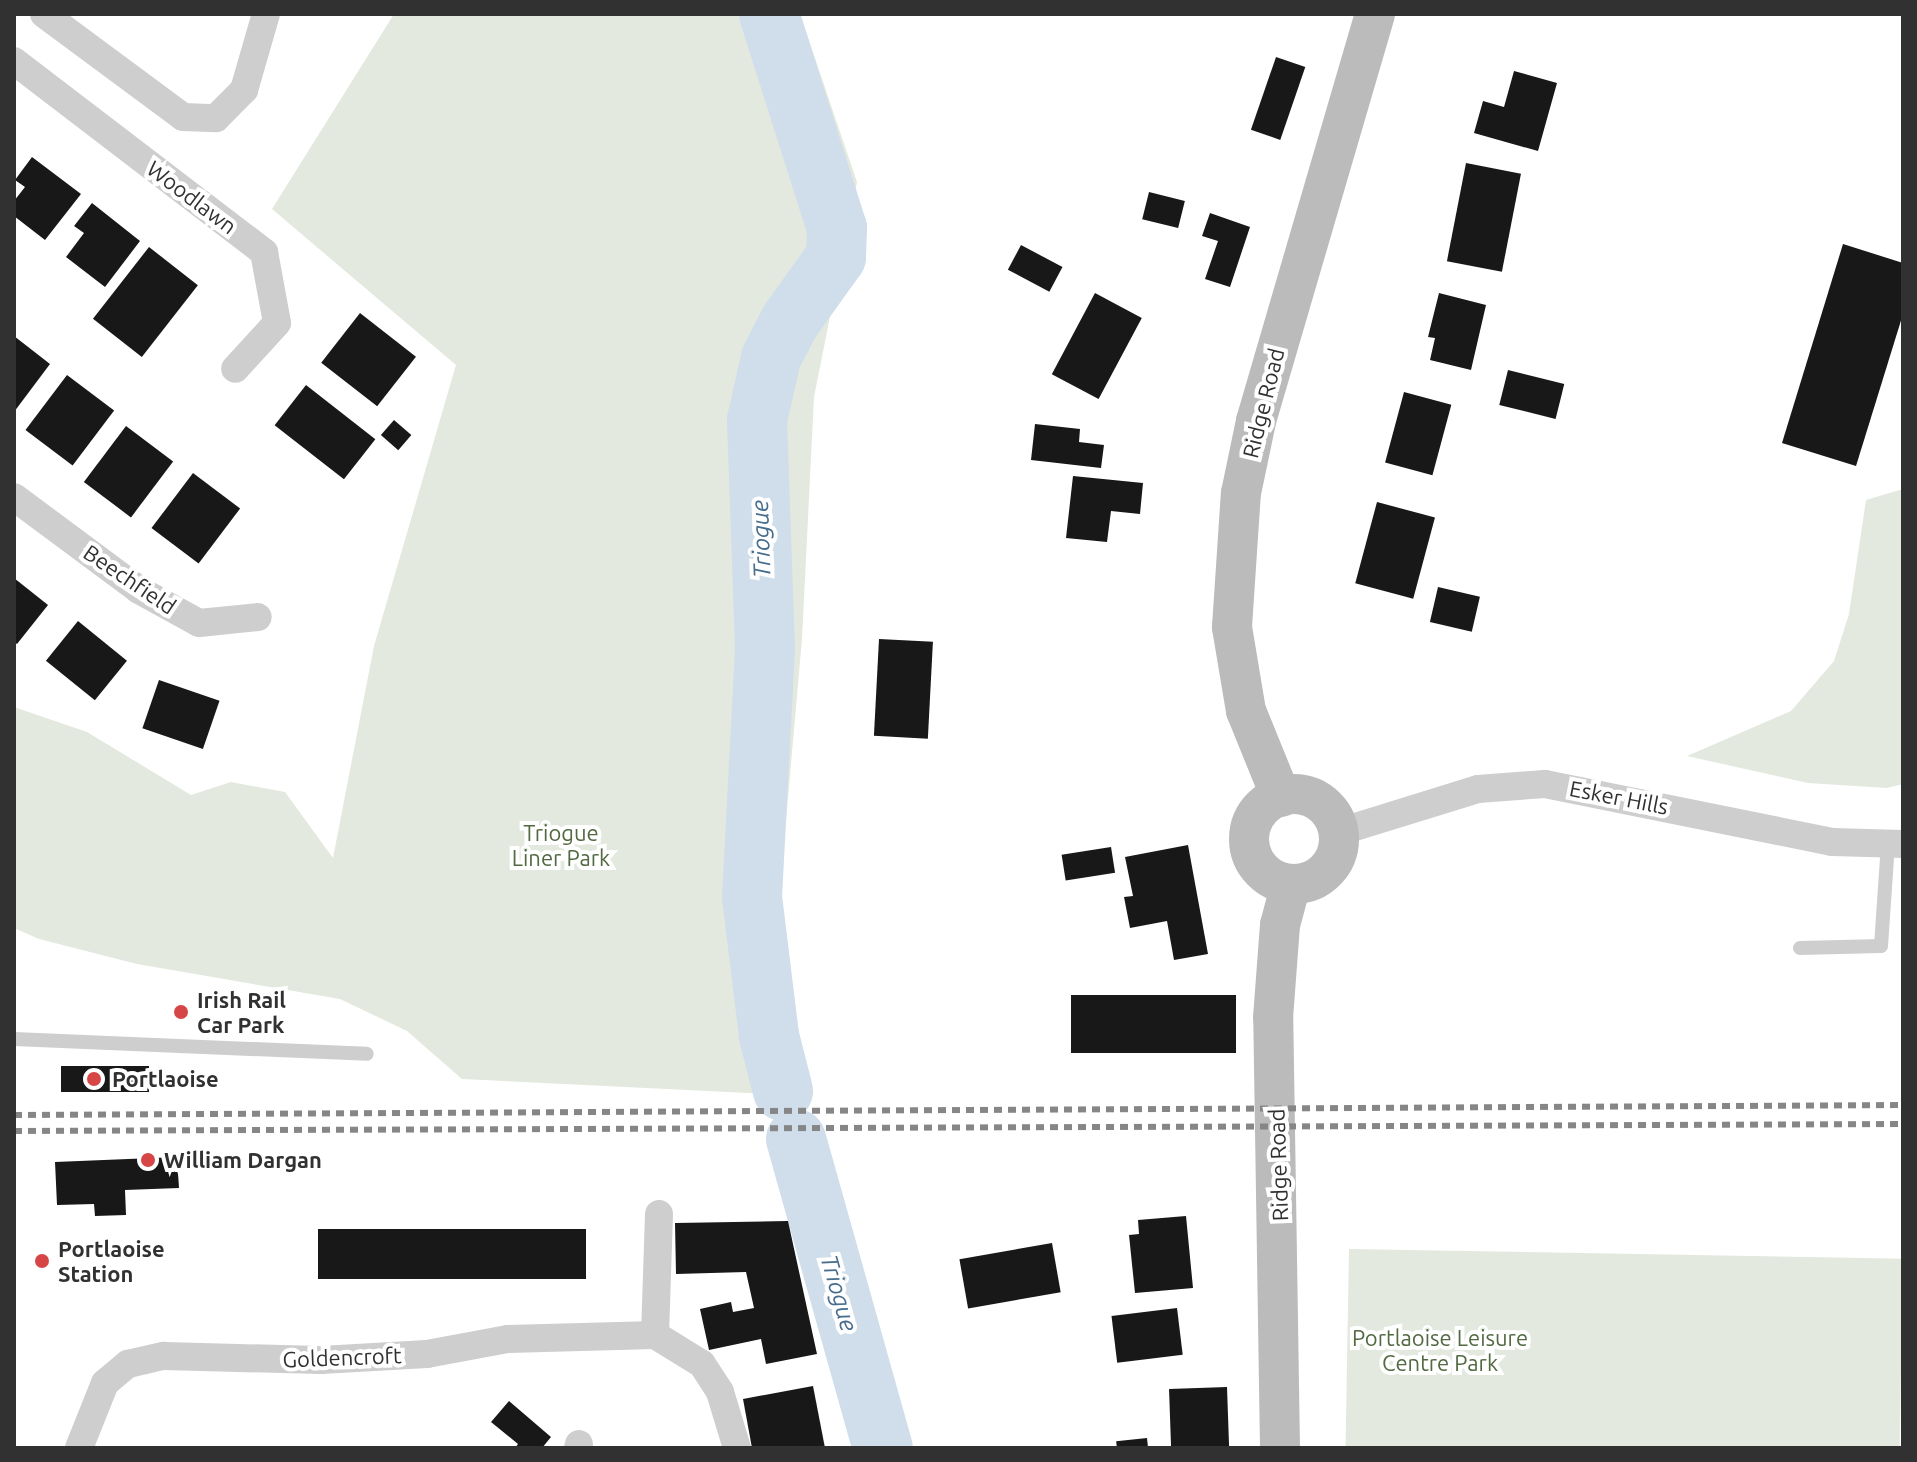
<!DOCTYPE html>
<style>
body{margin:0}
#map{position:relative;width:1917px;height:1462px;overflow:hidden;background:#fff;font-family:Ubuntu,sans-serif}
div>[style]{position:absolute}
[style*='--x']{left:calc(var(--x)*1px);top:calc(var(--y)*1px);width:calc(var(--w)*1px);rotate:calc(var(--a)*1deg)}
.green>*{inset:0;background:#e3e9de;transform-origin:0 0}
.river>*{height:60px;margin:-30px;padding:0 30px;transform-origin:30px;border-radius:30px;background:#cfdeea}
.building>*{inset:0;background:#181818;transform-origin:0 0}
.lane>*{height:14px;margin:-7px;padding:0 7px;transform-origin:7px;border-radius:7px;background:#cecece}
.street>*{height:28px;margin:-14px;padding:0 14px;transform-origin:14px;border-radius:14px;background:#cecece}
.secondary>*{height:40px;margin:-20px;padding:0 20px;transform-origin:20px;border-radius:20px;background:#bbb}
.secondary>.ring{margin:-20px;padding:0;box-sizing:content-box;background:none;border:40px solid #bbb;border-radius:50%}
.rail>*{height:6px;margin-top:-3px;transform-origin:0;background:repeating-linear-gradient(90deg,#868686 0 8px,transparent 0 14px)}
.dots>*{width:22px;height:22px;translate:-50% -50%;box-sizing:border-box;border:4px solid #fff;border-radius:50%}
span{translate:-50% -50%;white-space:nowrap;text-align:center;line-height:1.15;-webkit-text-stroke:8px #fff;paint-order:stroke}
.street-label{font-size:22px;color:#313131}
.park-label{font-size:22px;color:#526942}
.poi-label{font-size:22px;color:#313131;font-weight:700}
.left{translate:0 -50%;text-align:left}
.water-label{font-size:24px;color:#466d8d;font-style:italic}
.frame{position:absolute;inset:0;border:16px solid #313131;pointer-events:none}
</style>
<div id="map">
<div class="green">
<div style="clip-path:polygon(394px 14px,800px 14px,857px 182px,814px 397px,802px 639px,779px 900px,780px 1059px,788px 1095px,462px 1079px,407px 1031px,340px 999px,137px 964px,39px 939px,14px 928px,14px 707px,87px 732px,191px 795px,231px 782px,285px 792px,333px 858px,374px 646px,456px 365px,272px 209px)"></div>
<div style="clip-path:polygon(1903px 489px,1903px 784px,1887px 788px,1808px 783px,1687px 756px,1791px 711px,1834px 661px,1849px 614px,1866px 500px)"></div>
<div style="left:1349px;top:1249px;width:554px;height:200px;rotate:1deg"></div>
</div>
<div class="river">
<div style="--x:769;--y:14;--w:225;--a:72.4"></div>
<div style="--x:837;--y:228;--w:29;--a:92"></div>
<div style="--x:836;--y:257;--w:79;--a:125.7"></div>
<div style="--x:790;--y:321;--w:42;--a:117.2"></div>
<div style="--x:771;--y:358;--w:64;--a:102.7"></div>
<div style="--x:757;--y:420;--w:229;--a:88"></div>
<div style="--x:765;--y:649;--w:248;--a:93"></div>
<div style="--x:752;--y:897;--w:140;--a:83"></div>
<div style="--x:769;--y:1036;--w:57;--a:75.7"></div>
<div style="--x:796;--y:1139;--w:321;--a:74.3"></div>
</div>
<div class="building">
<div style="left:1276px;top:57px;width:31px;height:77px;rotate:19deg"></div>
<div style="clip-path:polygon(1514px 71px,1557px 83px,1538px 151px,1474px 133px,1483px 101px,1504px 107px)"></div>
<div style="clip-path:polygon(32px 157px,81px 194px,45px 240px,14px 216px,14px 201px,25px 187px,15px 180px)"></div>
<div style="left:1466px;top:163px;width:56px;height:100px;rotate:11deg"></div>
<div style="left:1149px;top:192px;width:37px;height:28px;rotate:14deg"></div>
<div style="clip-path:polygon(92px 203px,140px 241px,105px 287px,66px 257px,84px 233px,74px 226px)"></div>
<div style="clip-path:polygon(1210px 213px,1250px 227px,1230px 287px,1205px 279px,1218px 241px,1202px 236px)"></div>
<div style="clip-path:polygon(1843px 244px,1903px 263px,1903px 314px,1856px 466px,1782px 443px)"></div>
<div style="left:1021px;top:245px;width:47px;height:28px;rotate:28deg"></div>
<div style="left:149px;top:247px;width:62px;height:91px;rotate:38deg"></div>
<div style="left:1095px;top:293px;width:53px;height:92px;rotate:28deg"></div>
<div style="clip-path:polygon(1439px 293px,1486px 305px,1471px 370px,1430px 360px,1435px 338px,1428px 337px)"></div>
<div style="left:360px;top:313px;width:71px;height:63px;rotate:38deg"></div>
<div style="clip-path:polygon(14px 336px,50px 364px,14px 412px)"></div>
<div style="left:1508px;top:370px;width:58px;height:36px;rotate:14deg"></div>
<div style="left:67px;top:375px;width:59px;height:69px;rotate:37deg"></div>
<div style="left:306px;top:385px;width:88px;height:51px;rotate:38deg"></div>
<div style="left:1404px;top:392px;width:49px;height:73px;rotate:15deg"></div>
<div style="left:394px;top:420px;width:23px;height:20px;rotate:41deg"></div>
<div style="clip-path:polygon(1035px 424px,1080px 429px,1079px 442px,1104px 445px,1101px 468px,1031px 460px)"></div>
<div style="left:126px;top:426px;width:59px;height:70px;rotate:37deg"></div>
<div style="left:193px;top:473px;width:59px;height:69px;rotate:37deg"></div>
<div style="clip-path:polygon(1073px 476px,1143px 483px,1140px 514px,1111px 511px,1107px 542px,1066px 538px)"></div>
<div style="left:1377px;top:502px;width:60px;height:84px;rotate:15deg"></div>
<div style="clip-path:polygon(14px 578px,48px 605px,17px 644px,14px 642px)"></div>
<div style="left:1438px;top:587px;width:43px;height:36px;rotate:13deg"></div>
<div style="left:78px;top:621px;width:63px;height:51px;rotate:39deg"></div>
<div style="left:879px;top:639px;width:54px;height:97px;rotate:3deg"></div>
<div style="left:159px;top:680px;width:64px;height:51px;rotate:19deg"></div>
<div style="clip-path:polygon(1188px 845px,1208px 954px,1174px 960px,1167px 921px,1130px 928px,1124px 897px,1133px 896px,1125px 857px)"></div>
<div style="left:1111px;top:847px;width:26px;height:50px;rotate:81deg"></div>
<div style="left:1071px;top:995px;width:165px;height:58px"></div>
<div style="left:61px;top:1066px;width:88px;height:26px"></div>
<div style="clip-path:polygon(177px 1157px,179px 1188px,125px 1190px,126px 1215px,95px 1216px,94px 1204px,57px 1205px,55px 1162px)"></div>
<div style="clip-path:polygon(1186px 1216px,1193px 1288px,1135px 1293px,1129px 1235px,1139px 1234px,1138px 1220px)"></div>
<div style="clip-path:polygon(788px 1221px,817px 1354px,766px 1364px,761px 1339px,709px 1350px,700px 1309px,731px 1302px,733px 1312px,754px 1308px,746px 1272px,676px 1274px,675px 1223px)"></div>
<div style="left:586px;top:1229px;width:50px;height:268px;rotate:90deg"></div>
<div style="left:1052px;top:1243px;width:50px;height:94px;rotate:80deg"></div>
<div style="left:1177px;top:1308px;width:47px;height:66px;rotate:83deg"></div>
<div style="clip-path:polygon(813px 1386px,825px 1448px,752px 1448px,743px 1399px)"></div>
<div style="left:1227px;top:1387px;width:61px;height:58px;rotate:88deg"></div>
<div style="clip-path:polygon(509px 1401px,551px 1437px,542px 1448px,515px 1448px,518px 1444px,491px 1422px)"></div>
<div style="left:1147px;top:1438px;width:10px;height:31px;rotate:84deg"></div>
</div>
<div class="lane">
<div style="--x:1800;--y:948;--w:81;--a:-1.4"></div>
<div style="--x:1881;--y:946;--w:102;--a:-86.1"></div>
<div style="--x:14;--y:1039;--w:353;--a:2.4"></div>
</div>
<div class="street">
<div style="--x:44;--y:14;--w:173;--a:36.5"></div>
<div style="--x:183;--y:117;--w:33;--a:2"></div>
<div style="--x:216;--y:118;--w:40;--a:-45"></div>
<div style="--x:244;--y:90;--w:79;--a:-73.9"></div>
<div style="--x:14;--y:61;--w:315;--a:37.4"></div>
<div style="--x:264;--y:252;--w:72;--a:79.6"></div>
<div style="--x:277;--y:323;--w:62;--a:132.4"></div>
<div style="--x:14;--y:497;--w:156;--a:36.6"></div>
<div style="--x:139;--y:590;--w:68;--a:28.8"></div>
<div style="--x:199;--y:623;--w:59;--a:-5.8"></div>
<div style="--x:1339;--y:832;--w:145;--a:-17.2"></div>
<div style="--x:1478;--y:789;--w:67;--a:-4.3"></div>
<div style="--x:1545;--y:784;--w:293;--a:11.4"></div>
<div style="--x:1832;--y:842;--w:71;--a:1.6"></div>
<div style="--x:655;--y:1335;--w:121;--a:-88.1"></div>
<div style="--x:79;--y:1448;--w:70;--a:-68.2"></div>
<div style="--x:105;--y:1383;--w:30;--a:-40"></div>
<div style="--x:128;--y:1364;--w:37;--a:-13"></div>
<div style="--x:164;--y:1356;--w:157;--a:1.5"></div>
<div style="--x:321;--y:1360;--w:106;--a:-3.2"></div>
<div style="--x:427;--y:1354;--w:82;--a:-10.5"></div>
<div style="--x:508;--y:1339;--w:147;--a:-1.6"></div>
<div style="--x:655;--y:1335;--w:55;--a:31.7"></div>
<div style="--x:702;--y:1364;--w:33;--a:57"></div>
<div style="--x:720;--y:1392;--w:59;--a:73.1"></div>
<div style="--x:578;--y:1448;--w:4;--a:-76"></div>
</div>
<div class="secondary">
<div class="ring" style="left:1249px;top:794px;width:50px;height:50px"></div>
<div style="--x:1281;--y:797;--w:93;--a:-112.1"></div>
<div style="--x:1246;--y:711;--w:85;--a:-99.5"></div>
<div style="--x:1232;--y:627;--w:134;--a:-86.2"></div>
<div style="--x:1241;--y:493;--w:74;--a:-78.2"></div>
<div style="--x:1256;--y:421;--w:424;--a:-73.7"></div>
<div style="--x:1280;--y:1448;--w:430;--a:-90.9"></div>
<div style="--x:1273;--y:1018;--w:93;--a:-85.7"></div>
<div style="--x:1280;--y:925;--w:42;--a:-75"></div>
</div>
<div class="rail">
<div style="--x:14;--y:1115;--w:1889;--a:-0.3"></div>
<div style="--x:14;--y:1131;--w:1889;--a:-0.21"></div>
</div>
<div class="dots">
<div style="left:181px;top:1012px;background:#d64647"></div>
<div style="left:94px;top:1079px;background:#d64647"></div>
<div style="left:148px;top:1160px;background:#d64647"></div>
<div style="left:42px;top:1261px;background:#d64647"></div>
</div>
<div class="street-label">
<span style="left:192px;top:197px;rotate:37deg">Woodlawn</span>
<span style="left:1263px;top:403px;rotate:-76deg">Ridge Road</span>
<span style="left:130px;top:579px;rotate:34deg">Beechfield</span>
<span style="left:1619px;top:797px;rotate:11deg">Esker Hills</span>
<span style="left:1278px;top:1165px;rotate:-92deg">Ridge Road</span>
<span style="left:342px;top:1357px;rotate:-2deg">Goldencroft</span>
</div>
<div class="park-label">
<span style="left:561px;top:845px">Triogue<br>Liner Park</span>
<span style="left:1440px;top:1350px">Portlaoise Leisure<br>Centre Park</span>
</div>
<div class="poi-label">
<span class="left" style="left:197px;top:1012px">Irish Rail<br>Car Park</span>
<span class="left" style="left:112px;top:1079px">Portlaoise</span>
<span class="left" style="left:164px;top:1160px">William Dargan</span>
<span class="left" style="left:58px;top:1261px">Portlaoise<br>Station</span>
</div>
<div class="water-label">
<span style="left:761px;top:539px;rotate:-92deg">Triogue</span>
<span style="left:839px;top:1293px;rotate:74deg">Triogue</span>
</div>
<div class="frame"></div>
</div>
